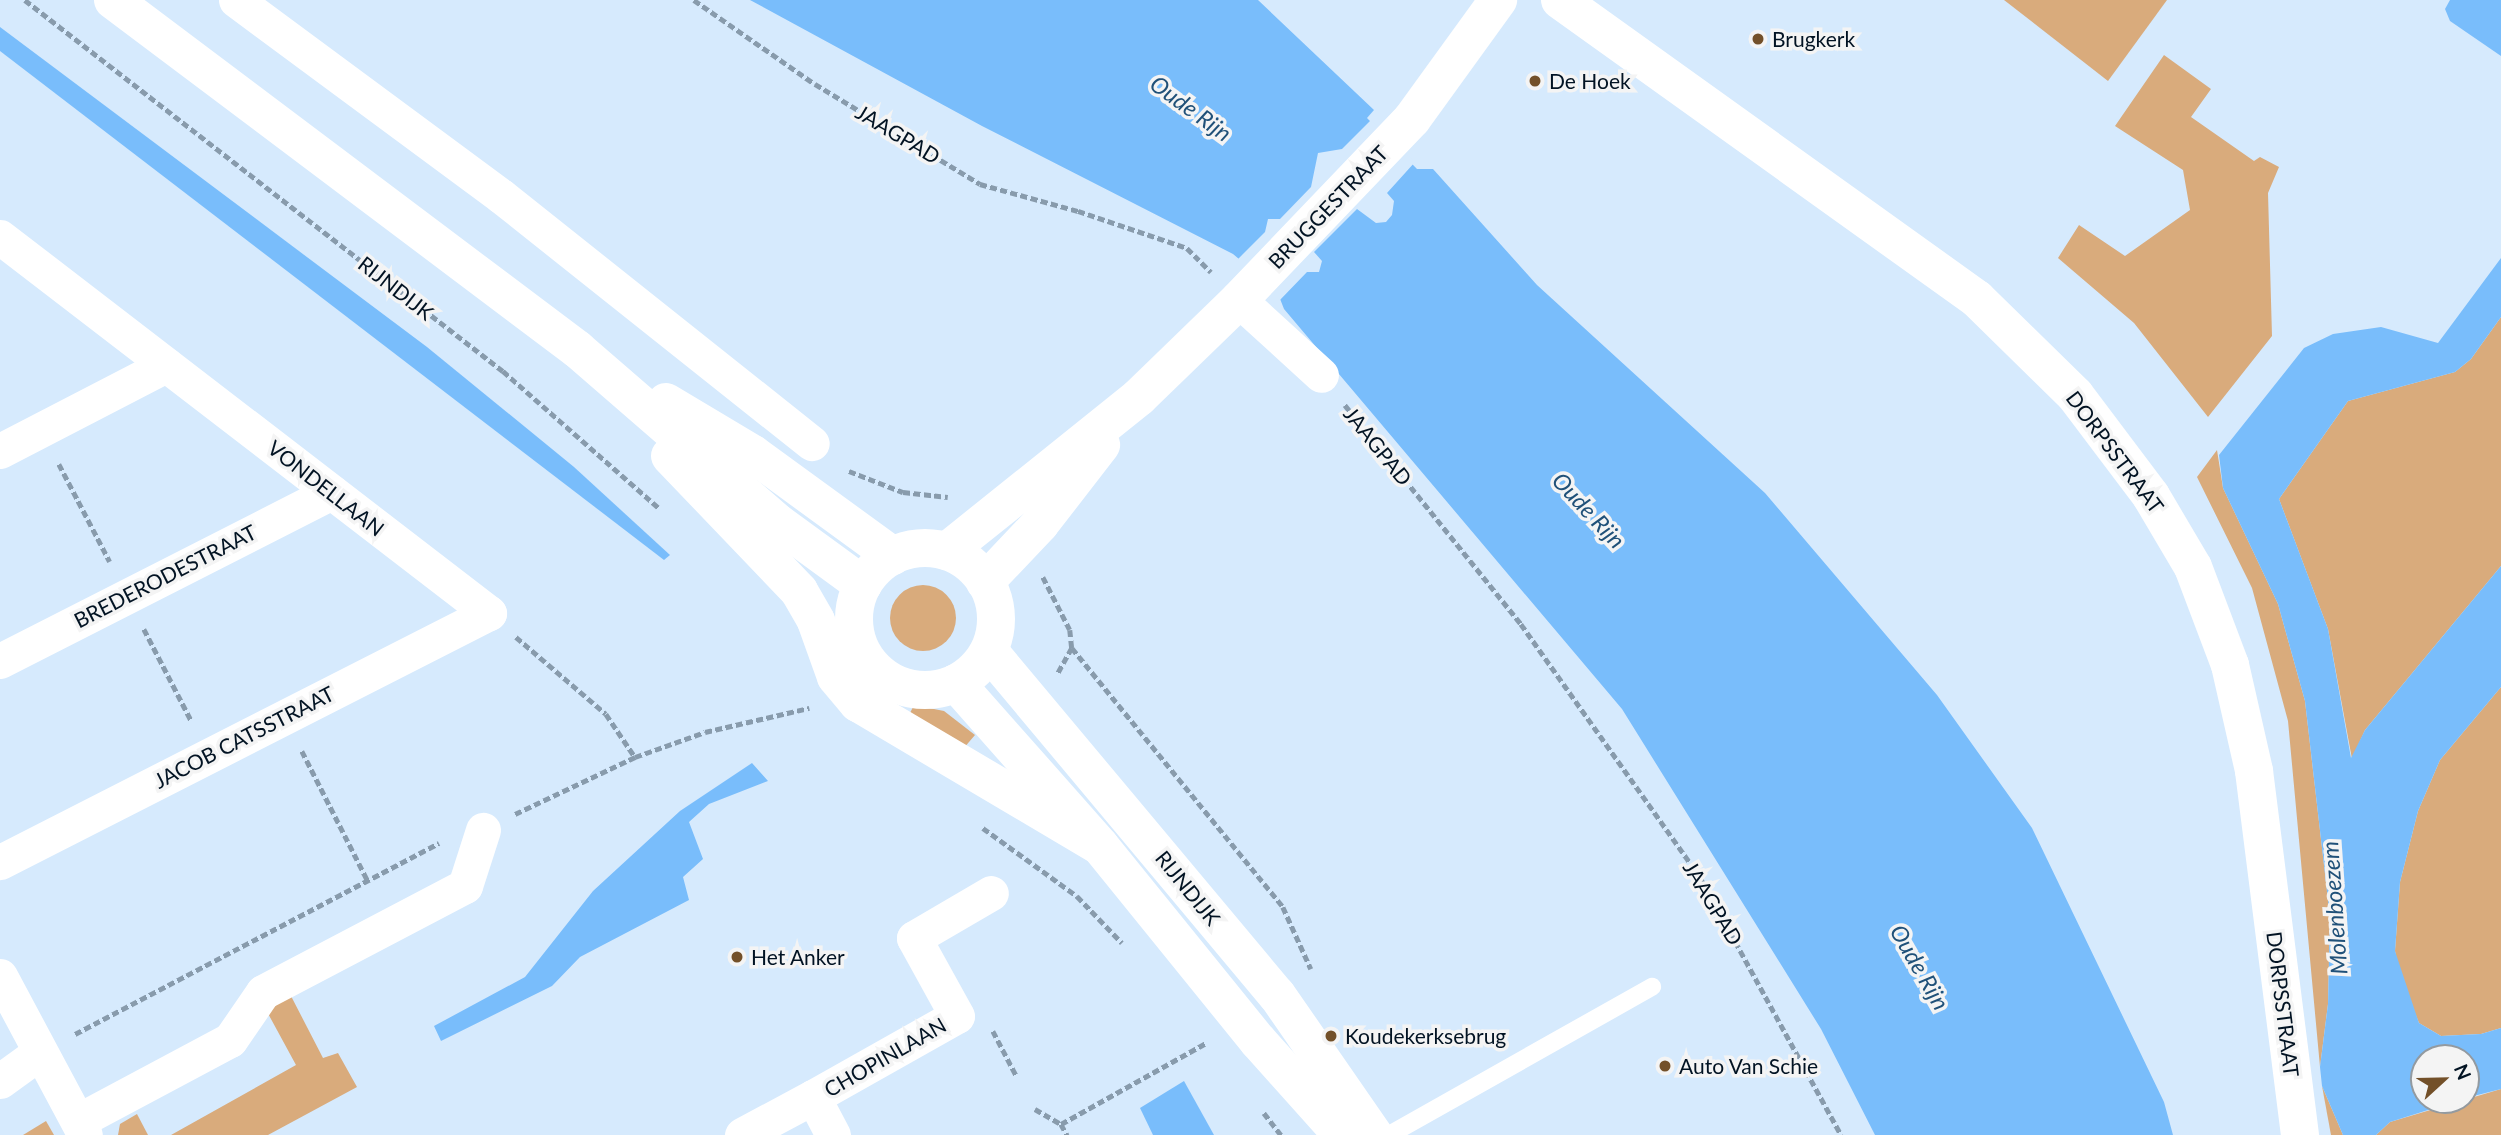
<!DOCTYPE html>
<style>
body{margin:0}
#map{position:relative;width:2501px;height:1135px;overflow:hidden;background:#d6eafd;font-family:Lato,sans-serif}
div>[style]{position:absolute}
[style*='--x']{left:calc(var(--x)*1px);top:calc(var(--y)*1px);width:calc(var(--w)*1px);rotate:calc(var(--a)*1deg)}
.green>*{inset:0;background:#d9ab7c}
.round{border-radius:50%}
.water>*{inset:0;background:#79bdfb}
.pier>*{inset:0;background:#d6eafd}
.path>*{height:4.5px;margin-top:-2.25px;transform-origin:0;background:repeating-linear-gradient(90deg,#889bac 0 7px,transparent 0 10.5px)}
.service>*{height:18px;margin:-9px;padding:0 9px;transform-origin:9px;border-radius:9px;background:#fff}
.minor>*{height:35px;margin:-17.5px;padding:0 17.5px;transform-origin:17.5px;border-radius:17.5px;background:#fff}
.tertiary>*{height:38px;margin:-19px;padding:0 19px;transform-origin:19px;border-radius:19px;background:#fff}
.secondary>*{height:38px;margin:-19px;padding:0 19px;transform-origin:19px;border-radius:19px;background:#fff}
.secondary>.ring{margin:-19px;padding:0;box-sizing:content-box;background:none;border:38px solid #fff;border-radius:50%}
.dots>*{width:19px;height:19px;translate:-50% -50%;box-sizing:border-box;border:4px solid #f4f4f4;border-radius:50%}
span{translate:-50% -50%;white-space:nowrap;text-align:center;line-height:1.15;-webkit-text-stroke:7px #f4f4f4;paint-order:stroke}
.poi-label{font-size:21px;color:#021323}
.left{translate:0 -50%;text-align:left}
.street-label{font-size:21px;color:#021323}
.water-label{font-size:23px;color:#205179;font-style:italic}
.north{position:absolute;left:2410px;top:1044px;width:70px;height:70px;box-sizing:border-box;background:#f4f4f4;border:2px solid #939aa0;border-radius:50%;rotate:68deg;font-size:19px;font-weight:700;line-height:28px;text-align:center;color:#021323}
.north::after{content:'';display:block;margin:auto;width:24px;height:32px;background:#735029;clip-path:polygon(50% 0,100% 100%,50% 72%,0 100%)}
</style>
<div id="map">
<div class="green">
<div style="clip-path:polygon(2004px 0,2167px 0,2108px 81px)"></div>
<div style="clip-path:polygon(2164px 55px,2211px 89px,2191px 117px,2254px 161px,2260px 157px,2279px 167px,2268px 193px,2272px 336px,2208px 417px,2134px 323px,2058px 258px,2079px 225px,2125px 256px,2190px 210px,2183px 170px,2115px 126px)"></div>
<div style="clip-path:polygon(2501px 317px,2501px 566px,2365px 730px,2352px 759px,2328px 629px,2279px 499px,2348px 401px,2455px 372px,2471px 359px)"></div>
<div style="clip-path:polygon(2217px 450px,2223px 488px,2278px 604px,2305px 701px,2330px 917px,2328px 1004px,2320px 1067px,2288px 721px,2252px 588px,2197px 477px)"></div>
<div class="round" style="left:890px;top:585px;width:66px;height:66px"></div>
<div style="clip-path:polygon(2501px 687px,2501px 1028px,2481px 1034px,2441px 1036px,2419px 1023px,2400px 977px,2395px 951px,2400px 882px,2418px 811px,2440px 760px)"></div>
<div style="clip-path:polygon(914px 705px,944px 711px,975px 735px,963px 749px,909px 715px)"></div>
<div style="clip-path:polygon(291px 996px,323px 1058px,338px 1053px,357px 1087px,268px 1135px,171px 1135px,296px 1065px,265px 1008px)"></div>
<div style="clip-path:polygon(2322px 1086px,2343px 1135px,2331px 1135px)"></div>
<div style="clip-path:polygon(2501px 1089px,2501px 1135px,2376px 1135px,2390px 1122px)"></div>
<div style="clip-path:polygon(137px 1114px,148px 1135px,118px 1135px,120px 1124px)"></div>
<div style="clip-path:polygon(46px 1121px,54px 1135px,23px 1135px)"></div>
</div>
<div class="water">
<div style="clip-path:polygon(750px 0,1258px 0,1374px 110px,1367px 118px,1417px 169px,1433px 169px,1537px 285px,1765px 493px,1937px 695px,2032px 828px,2164px 1102px,2173px 1135px,1875px 1135px,1821px 1029px,1622px 709px,1284px 309px,1277px 291px,1233px 254px,982px 126px)"></div>
<div style="clip-path:polygon(2450px 0,2501px 0,2501px 56px,2450px 21px,2445px 9px)"></div>
<div style="clip-path:polygon(0 27px,427px 347px,574px 467px,670px 555px,664px 560px,0 51px)"></div>
<div style="clip-path:polygon(2501px 258px,2501px 317px,2471px 359px,2455px 372px,2348px 401px,2279px 499px,2328px 629px,2351px 758px,2365px 730px,2501px 566px,2501px 687px,2440px 760px,2418px 811px,2400px 882px,2395px 951px,2419px 1023px,2441px 1036px,2481px 1034px,2501px 1028px,2501px 1089px,2466px 1098px,2466px 1058px,2424px 1058px,2424px 1100px,2460px 1100px,2390px 1122px,2376px 1135px,2343px 1135px,2322px 1086px,2320px 1067px,2328px 1004px,2330px 917px,2305px 701px,2278px 604px,2223px 488px,2219px 455px,2304px 348px,2333px 334px,2381px 327px,2438px 343px)"></div>
<div style="clip-path:polygon(752px 763px,768px 781px,709px 804px,689px 822px,703px 859px,683px 877px,689px 900px,580px 957px,552px 986px,441px 1041px,434px 1026px,525px 977px,593px 891px,680px 811px)"></div>
<div style="clip-path:polygon(1184px 1081px,1214px 1135px,1153px 1135px,1140px 1108px)"></div>
</div>
<div class="pier">
<div style="clip-path:polygon(1371px 120px,1415px 162px,1387px 193px,1394px 201px,1392px 215px,1386px 222px,1376px 223px,1357px 209px,1314px 252px,1322px 261px,1319px 272px,1307px 272px,1279px 301px,1236px 261px,1265px 232px,1268px 219px,1280px 219px,1311px 187px,1318px 153px,1342px 149px)"></div>
</div>
<div class="path">
<div style="--x:25;--y:0;--w:605;--a:37.82"></div>
<div style="--x:503;--y:371;--w:209;--a:41.3"></div>
<div style="--x:694;--y:0;--w:147;--a:34.8"></div>
<div style="--x:815;--y:84;--w:193;--a:31.2"></div>
<div style="--x:980;--y:184;--w:102;--a:15.4"></div>
<div style="--x:1078;--y:211;--w:115;--a:18.7"></div>
<div style="--x:1187;--y:248;--w:34;--a:45"></div>
<div style="--x:1345;--y:405;--w:281;--a:51.2"></div>
<div style="--x:1521;--y:624;--w:310;--a:54.7"></div>
<div style="--x:1700;--y:877;--w:294;--a:61.3"></div>
<div style="--x:59;--y:464;--w:110;--a:62.5"></div>
<div style="--x:849;--y:471;--w:58;--a:21.3"></div>
<div style="--x:903;--y:492;--w:45;--a:6.3"></div>
<div style="--x:1043;--y:577;--w:59;--a:63"></div>
<div style="--x:1070;--y:630;--w:18;--a:84"></div>
<div style="--x:1072;--y:648;--w:29;--a:119"></div>
<div style="--x:144;--y:629;--w:102;--a:62.7"></div>
<div style="--x:516;--y:637;--w:118;--a:40.5"></div>
<div style="--x:606;--y:714;--w:52;--a:56"></div>
<div style="--x:1072;--y:648;--w:334;--a:50.8"></div>
<div style="--x:1283;--y:907;--w:68;--a:65.7"></div>
<div style="--x:302;--y:751;--w:144;--a:63.1"></div>
<div style="--x:515;--y:814;--w:133;--a:-25.4"></div>
<div style="--x:635;--y:757;--w:74;--a:-19.7"></div>
<div style="--x:705;--y:732;--w:107;--a:-13"></div>
<div style="--x:983;--y:828;--w:116;--a:35.9"></div>
<div style="--x:1077;--y:896;--w:65;--a:46.2"></div>
<div style="--x:993;--y:1031;--w:52;--a:62.4"></div>
<div style="--x:75;--y:1034;--w:411;--a:-27.7"></div>
<div style="--x:1035;--y:1109;--w:30;--a:30"></div>
<div style="--x:1061;--y:1124;--w:13;--a:61"></div>
<div style="--x:1264;--y:1113;--w:28;--a:52"></div>
<div style="--x:1061;--y:1124;--w:166;--a:-29.2"></div>
</div>
<div class="service">
<div style="--x:1389;--y:1135;--w:302;--a:-29.4"></div>
</div>
<div class="minor">
<div style="--x:236;--y:0;--w:330;--a:36.5"></div>
<div style="--x:501;--y:196;--w:397;--a:38.5"></div>
<div style="--x:0;--y:237;--w:617;--a:37.56"></div>
<div style="--x:489;--y:613;--w:549;--a:153.01"></div>
<div style="--x:1239;--y:300;--w:111;--a:42.4"></div>
<div style="--x:0;--y:451;--w:187;--a:-27.4"></div>
<div style="--x:0;--y:661;--w:372;--a:-27"></div>
<div style="--x:0;--y:976;--w:180;--a:61.9"></div>
<div style="--x:0;--y:1081;--w:49;--a:-35.9"></div>
<div style="--x:78;--y:1121;--w:172;--a:-28.1"></div>
<div style="--x:230;--y:1040;--w:58;--a:-55.5"></div>
<div style="--x:263;--y:992;--w:228;--a:-27.7"></div>
<div style="--x:465;--y:886;--w:59;--a:-72.2"></div>
<div style="--x:742;--y:1135;--w:81;--a:-28.2"></div>
<div style="--x:833;--y:1135;--w:43;--a:-117.8"></div>
<div style="--x:813;--y:1097;--w:165;--a:-29.4"></div>
<div style="--x:957;--y:1016;--w:89;--a:-118.9"></div>
<div style="--x:914;--y:938;--w:89;--a:-30.3"></div>
</div>
<div class="tertiary">
<div style="--x:1560;--y:0;--w:513;--a:35.64"></div>
<div style="--x:1977;--y:299;--w:137;--a:44.4"></div>
<div style="--x:2075;--y:395;--w:126;--a:53"></div>
<div style="--x:2151;--y:496;--w:82;--a:59.4"></div>
<div style="--x:2193;--y:567;--w:105;--a:69.3"></div>
<div style="--x:2230;--y:665;--w:109;--a:77.2"></div>
<div style="--x:2254;--y:771;--w:367;--a:82.8"></div>
<div style="--x:947;--y:551;--w:246;--a:-38.7"></div>
<div style="--x:1139;--y:397;--w:139;--a:-44.1"></div>
<div style="--x:1239;--y:300;--w:250;--a:-46.3"></div>
<div style="--x:1412;--y:119;--w:147;--a:-54.1"></div>
<div style="--x:985;--y:582;--w:80;--a:-46.5"></div>
<div style="--x:1040;--y:524;--w:100;--a:-52.3"></div>
</div>
<div class="secondary">
<div style="--x:113;--y:0;--w:581;--a:36.95"></div>
<div style="--x:577;--y:349;--w:266;--a:40.9"></div>
<div style="--x:778;--y:523;--w:105;--a:36.1"></div>
<div style="--x:666;--y:402;--w:101;--a:30.9"></div>
<div style="--x:753;--y:454;--w:173;--a:36.1"></div>
<div style="--x:670;--y:456;--w:187;--a:46.3"></div>
<div style="--x:799;--y:591;--w:34;--a:60"></div>
<div style="--x:816;--y:621;--w:59;--a:70.3"></div>
<div style="--x:836;--y:677;--w:34;--a:50"></div>
<div style="--x:858;--y:703;--w:281;--a:30.6"></div>
<div class="ring" style="left:854px;top:548px;width:104px;height:104px"></div>
<div style="--x:989;--y:651;--w:449;--a:50.1"></div>
<div style="--x:1277;--y:995;--w:170;--a:55.3"></div>
<div style="--x:956;--y:683;--w:217;--a:48.5"></div>
<div style="--x:1100;--y:846;--w:251;--a:51"></div>
<div style="--x:1258;--y:1041;--w:126;--a:48.2"></div>
</div>
<div class="dots">
<div style="left:1758px;top:39px;background:#735029"></div>
<div style="left:1535px;top:81px;background:#735029"></div>
<div style="left:737px;top:957px;background:#735029"></div>
<div style="left:1331px;top:1036px;background:#735029"></div>
<div style="left:1665px;top:1066px;background:#735029"></div>
</div>
<div class="poi-label">
<span class="left" style="left:1772px;top:39px">Brugkerk</span>
<span class="left" style="left:1549px;top:81px">De Hoek</span>
<span class="left" style="left:751px;top:957px">Het Anker</span>
<span class="left" style="left:1345px;top:1036px">Koudekerksebrug</span>
<span class="left" style="left:1679px;top:1066px">Auto Van Schie</span>
</div>
<div class="street-label">
<span style="left:898px;top:134px;rotate:31deg">JAAGPAD</span>
<span style="left:1328px;top:207px;rotate:-46deg">BRUGGESTRAAT</span>
<span style="left:396px;top:288px;rotate:38deg">RIJNDIJK</span>
<span style="left:1378px;top:446px;rotate:51deg">JAAGPAD</span>
<span style="left:2115px;top:452px;rotate:53deg">DORPSSTRAAT</span>
<span style="left:326px;top:488px;rotate:38deg">VONDELLAAN</span>
<span style="left:165px;top:576px;rotate:-27deg">BREDERODESTRAAT</span>
<span style="left:244px;top:737px;rotate:-27deg">JACOB CATSSTRAAT</span>
<span style="left:1188px;top:888px;rotate:51deg">RIJNDIJK</span>
<span style="left:1713px;top:903px;rotate:59deg">JAAGPAD</span>
<span style="left:2283px;top:1004px;rotate:83deg">DORPSSTRAAT</span>
<span style="left:885px;top:1057px;rotate:-30deg">CHOPINLAAN</span>
</div>
<div class="water-label">
<span style="left:1191px;top:108px;rotate:36deg">Oude Rijn</span>
<span style="left:1589px;top:510px;rotate:47deg">Oude Rijn</span>
<span style="left:2334px;top:908px;rotate:-94deg">Molenboezem</span>
<span style="left:1920px;top:967px;rotate:60deg">Oude Rijn</span>
</div>
<div class="north">N</div>
</div>
